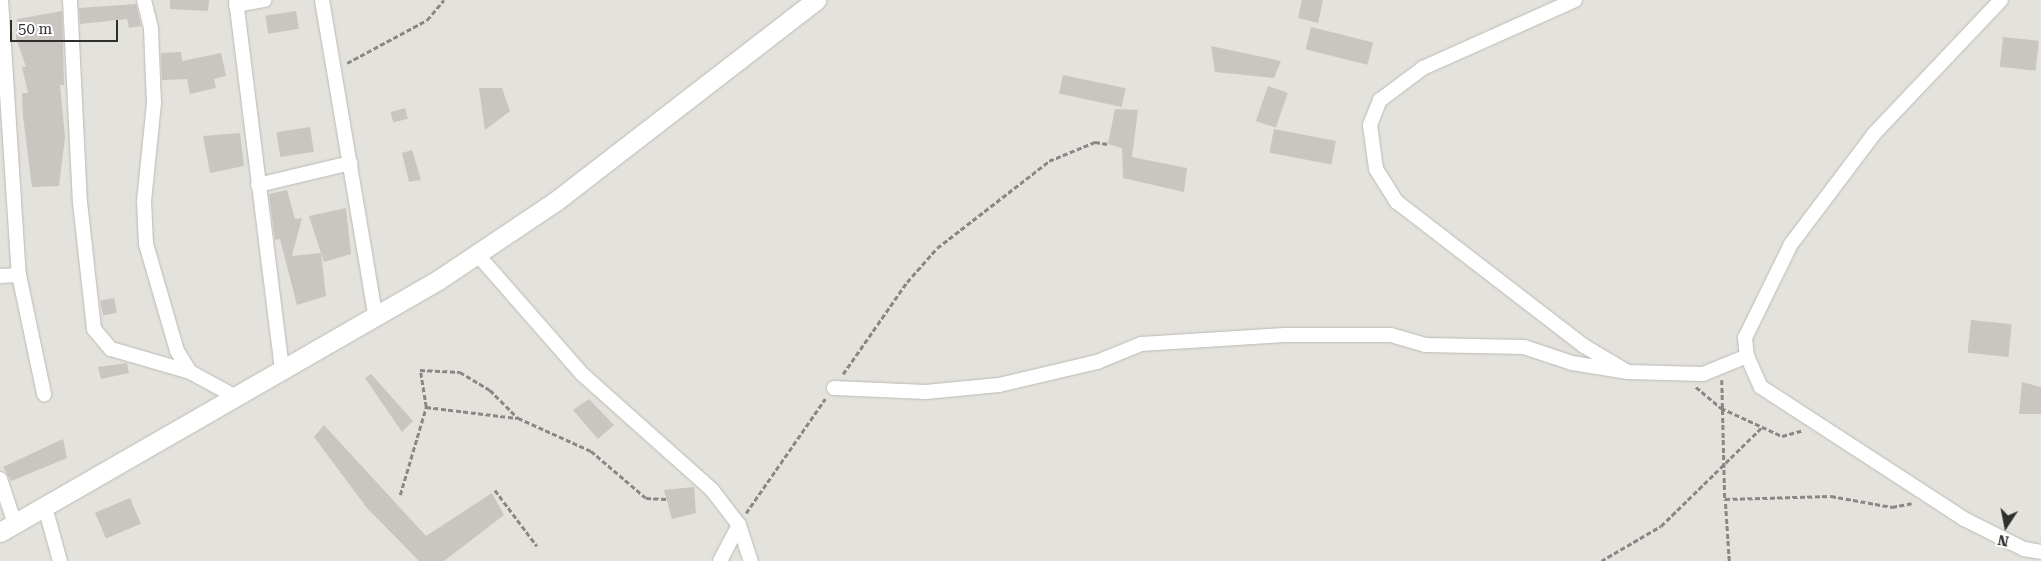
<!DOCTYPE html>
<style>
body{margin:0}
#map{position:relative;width:2041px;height:561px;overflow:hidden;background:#e4e2dc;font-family:"Roboto Serif",serif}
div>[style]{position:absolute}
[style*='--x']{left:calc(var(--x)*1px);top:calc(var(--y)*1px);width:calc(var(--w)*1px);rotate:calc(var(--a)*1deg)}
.building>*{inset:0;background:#c9c5c0;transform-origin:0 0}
.path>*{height:2.5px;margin-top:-1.25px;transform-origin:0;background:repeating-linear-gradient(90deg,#898884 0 5px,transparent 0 7.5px)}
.roads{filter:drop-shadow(0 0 1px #bcbab4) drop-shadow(0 0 1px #bcbab4)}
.street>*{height:14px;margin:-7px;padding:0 7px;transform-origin:7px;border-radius:7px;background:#fff}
.secondary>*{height:19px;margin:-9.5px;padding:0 9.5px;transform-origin:9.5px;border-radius:9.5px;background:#fff}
span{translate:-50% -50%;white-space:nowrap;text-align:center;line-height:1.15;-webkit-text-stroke:4.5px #fff;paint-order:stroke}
.north{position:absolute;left:1981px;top:501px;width:50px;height:50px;-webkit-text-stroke:4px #fff;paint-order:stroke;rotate:191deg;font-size:14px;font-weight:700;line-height:20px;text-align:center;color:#2f2f2c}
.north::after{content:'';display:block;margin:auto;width:18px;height:22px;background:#2f2f2c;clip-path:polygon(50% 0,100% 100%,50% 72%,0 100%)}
.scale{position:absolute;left:10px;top:20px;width:108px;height:22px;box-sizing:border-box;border:2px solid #2f2f2c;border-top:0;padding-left:6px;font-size:15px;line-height:18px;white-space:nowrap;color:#2f2f2c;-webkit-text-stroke:4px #fff;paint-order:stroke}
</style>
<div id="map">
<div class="building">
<div style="clip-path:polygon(170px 0,209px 0,208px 11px,170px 9px)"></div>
<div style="clip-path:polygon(1302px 0,1323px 0,1318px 23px,1298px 18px)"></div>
<div style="clip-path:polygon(136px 4px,141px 26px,129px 28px,127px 19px,80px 24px,79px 8px)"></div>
<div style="clip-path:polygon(62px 11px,64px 85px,60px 85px,65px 137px,59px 186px,32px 187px,23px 116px,22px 93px,28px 93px,22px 67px,26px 67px,16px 38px,17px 19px)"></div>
<div style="left:296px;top:11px;width:18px;height:31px;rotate:81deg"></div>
<div style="left:1311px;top:27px;width:64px;height:23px;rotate:14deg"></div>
<div style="left:2003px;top:37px;width:36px;height:30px;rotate:6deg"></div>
<div style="clip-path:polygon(1211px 46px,1281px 61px,1274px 78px,1215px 72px)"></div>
<div style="clip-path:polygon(181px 52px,182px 61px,221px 53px,226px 76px,214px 79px,216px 88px,190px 94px,187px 79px,162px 80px,161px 53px)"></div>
<div style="left:1063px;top:75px;width:64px;height:19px;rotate:12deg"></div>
<div style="left:1268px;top:86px;width:21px;height:37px;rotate:19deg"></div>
<div style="clip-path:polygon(479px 88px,502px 88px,510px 111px,485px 130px)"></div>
<div style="left:405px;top:108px;width:11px;height:15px;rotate:75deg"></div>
<div style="clip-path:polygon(1115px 109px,1138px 110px,1132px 157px,1187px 168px,1184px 192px,1123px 178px,1122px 148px,1108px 144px)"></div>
<div style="left:310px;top:127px;width:25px;height:34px;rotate:81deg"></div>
<div style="left:1274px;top:129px;width:63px;height:24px;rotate:11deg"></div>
<div style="clip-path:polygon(240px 133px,244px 166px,210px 173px,203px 136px)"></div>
<div style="clip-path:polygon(412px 150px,421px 180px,409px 182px,402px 153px)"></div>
<div style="clip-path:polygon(287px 190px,295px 219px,302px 218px,292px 256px,321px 253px,326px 296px,297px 305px,280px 239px,275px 240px,269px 194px)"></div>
<div style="clip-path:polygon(346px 208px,351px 254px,324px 262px,309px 216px)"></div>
<div style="left:114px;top:298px;width:15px;height:14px;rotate:79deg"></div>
<div style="left:1971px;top:320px;width:41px;height:33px;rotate:6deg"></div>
<div style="clip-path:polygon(127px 363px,129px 373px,101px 379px,98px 367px)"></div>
<div style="clip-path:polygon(371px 374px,413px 421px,402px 432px,365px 378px)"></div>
<div style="clip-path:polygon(2022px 382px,2041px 387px,2041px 414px,2019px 414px)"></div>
<div style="clip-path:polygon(589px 399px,614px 425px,598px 439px,573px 410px)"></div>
<div style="clip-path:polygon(324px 425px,426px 536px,492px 493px,504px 515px,444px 561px,419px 561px,367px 508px,314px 437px)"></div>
<div style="clip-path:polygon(63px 439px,67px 458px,11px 481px,3px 467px)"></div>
<div style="clip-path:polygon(694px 487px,696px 513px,672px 519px,664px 490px)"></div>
<div style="left:130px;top:498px;width:28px;height:38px;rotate:67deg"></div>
</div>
<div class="path">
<div style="--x:347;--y:63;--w:91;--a:-28.3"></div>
<div style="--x:427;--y:20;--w:26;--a:-50"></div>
<div style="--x:843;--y:374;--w:112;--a:-55.2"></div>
<div style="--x:907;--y:282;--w:45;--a:-48.6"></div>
<div style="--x:937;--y:248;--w:142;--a:-37.8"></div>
<div style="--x:1049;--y:161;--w:50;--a:-22.4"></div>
<div style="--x:1095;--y:142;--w:13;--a:9"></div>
<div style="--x:1722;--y:380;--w:119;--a:88.6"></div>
<div style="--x:1696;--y:387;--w:33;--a:40"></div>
<div style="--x:1721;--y:408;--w:67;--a:24.7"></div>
<div style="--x:1782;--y:436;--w:20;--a:-15"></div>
<div style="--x:426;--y:407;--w:91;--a:7"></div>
<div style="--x:495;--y:490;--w:70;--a:53.1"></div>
<div style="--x:400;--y:495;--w:92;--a:-73.5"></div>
<div style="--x:426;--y:407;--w:37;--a:-99"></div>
<div style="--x:420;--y:370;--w:40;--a:2.9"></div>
<div style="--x:460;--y:372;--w:35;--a:31"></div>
<div style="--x:490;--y:390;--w:40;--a:45"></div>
<div style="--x:518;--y:418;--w:80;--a:24.3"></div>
<div style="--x:591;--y:451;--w:72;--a:40.5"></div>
<div style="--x:646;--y:498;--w:20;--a:3"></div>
<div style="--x:746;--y:513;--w:139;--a:-55.3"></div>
<div style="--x:1601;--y:561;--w:69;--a:-30.3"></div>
<div style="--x:1661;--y:526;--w:141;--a:-44.4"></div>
<div style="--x:1729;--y:561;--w:62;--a:-93.7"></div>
<div style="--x:1725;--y:499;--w:106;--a:-1.6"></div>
<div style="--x:1831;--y:496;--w:62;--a:10.2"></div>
<div style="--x:1892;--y:507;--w:20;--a:-11"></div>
</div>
<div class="roads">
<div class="street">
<div style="--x:1;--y:0;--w:276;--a:86.3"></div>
<div style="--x:19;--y:275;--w:122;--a:78.1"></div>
<div style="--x:70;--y:0;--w:202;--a:87.2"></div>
<div style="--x:80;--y:202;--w:128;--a:83.7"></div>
<div style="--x:94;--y:329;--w:26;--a:50"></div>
<div style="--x:111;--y:349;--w:82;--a:16.2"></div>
<div style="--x:144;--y:0;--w:30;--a:76"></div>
<div style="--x:151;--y:29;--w:74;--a:87.7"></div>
<div style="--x:154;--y:103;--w:99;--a:95.8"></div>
<div style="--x:144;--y:201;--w:43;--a:87.3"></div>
<div style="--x:146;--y:244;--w:111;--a:73.8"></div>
<div style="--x:177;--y:351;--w:25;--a:58"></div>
<div style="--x:190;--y:372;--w:52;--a:28.5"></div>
<div style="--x:236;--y:0;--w:374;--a:82.9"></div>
<div style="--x:322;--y:0;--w:323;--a:80.4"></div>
<div style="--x:1575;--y:0;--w:167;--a:155.9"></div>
<div style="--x:1423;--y:68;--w:54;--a:143.3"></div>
<div style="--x:1380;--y:100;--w:27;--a:112"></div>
<div style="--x:1370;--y:125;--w:44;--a:82.2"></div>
<div style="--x:1376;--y:169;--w:39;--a:58"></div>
<div style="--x:1397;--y:202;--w:236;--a:37.6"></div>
<div style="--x:1584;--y:346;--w:51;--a:30.6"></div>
<div style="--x:1628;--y:372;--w:75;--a:1.5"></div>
<div style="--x:1703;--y:374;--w:48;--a:-22.2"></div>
<div style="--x:2001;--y:0;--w:185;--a:133.5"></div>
<div style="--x:1874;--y:134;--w:138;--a:127"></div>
<div style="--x:1791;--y:244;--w:105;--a:116.1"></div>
<div style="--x:1745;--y:338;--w:18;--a:84"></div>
<div style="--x:1747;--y:356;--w:34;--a:66"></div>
<div style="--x:1761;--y:387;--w:242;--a:33"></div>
<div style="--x:1964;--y:519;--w:67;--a:26.6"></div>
<div style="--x:2024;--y:549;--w:17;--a:10"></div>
<div style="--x:236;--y:5;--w:29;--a:-10"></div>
<div style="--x:258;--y:185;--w:95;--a:-13.4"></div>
<div style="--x:477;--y:254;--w:159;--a:48.8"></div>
<div style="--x:582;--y:374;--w:174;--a:41.7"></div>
<div style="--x:712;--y:490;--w:44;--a:52.4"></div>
<div style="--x:739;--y:525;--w:38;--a:72"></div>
<div style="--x:0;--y:276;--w:19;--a:-3"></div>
<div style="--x:834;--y:388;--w:92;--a:2.5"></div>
<div style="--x:926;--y:392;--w:73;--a:-5.5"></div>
<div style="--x:999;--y:385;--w:101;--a:-13.2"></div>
<div style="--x:1097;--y:362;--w:48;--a:-22.2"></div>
<div style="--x:1141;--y:344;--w:144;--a:-3.6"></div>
<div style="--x:1285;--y:335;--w:106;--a:0"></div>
<div style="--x:1391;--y:335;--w:35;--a:16"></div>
<div style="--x:1425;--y:345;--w:99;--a:1.2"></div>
<div style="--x:1524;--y:347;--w:51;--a:18.4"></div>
<div style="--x:1572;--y:363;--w:57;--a:9.1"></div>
<div style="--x:0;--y:479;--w:47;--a:71.6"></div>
<div style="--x:45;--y:507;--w:56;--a:74.5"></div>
<div style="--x:720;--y:561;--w:41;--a:-62.2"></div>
</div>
<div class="secondary">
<div style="--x:0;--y:532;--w:505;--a:-29.91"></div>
<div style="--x:438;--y:280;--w:142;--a:-33.8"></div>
<div style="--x:556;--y:201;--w:329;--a:-37.7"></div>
</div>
</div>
<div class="north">N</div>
<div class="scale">50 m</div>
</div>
